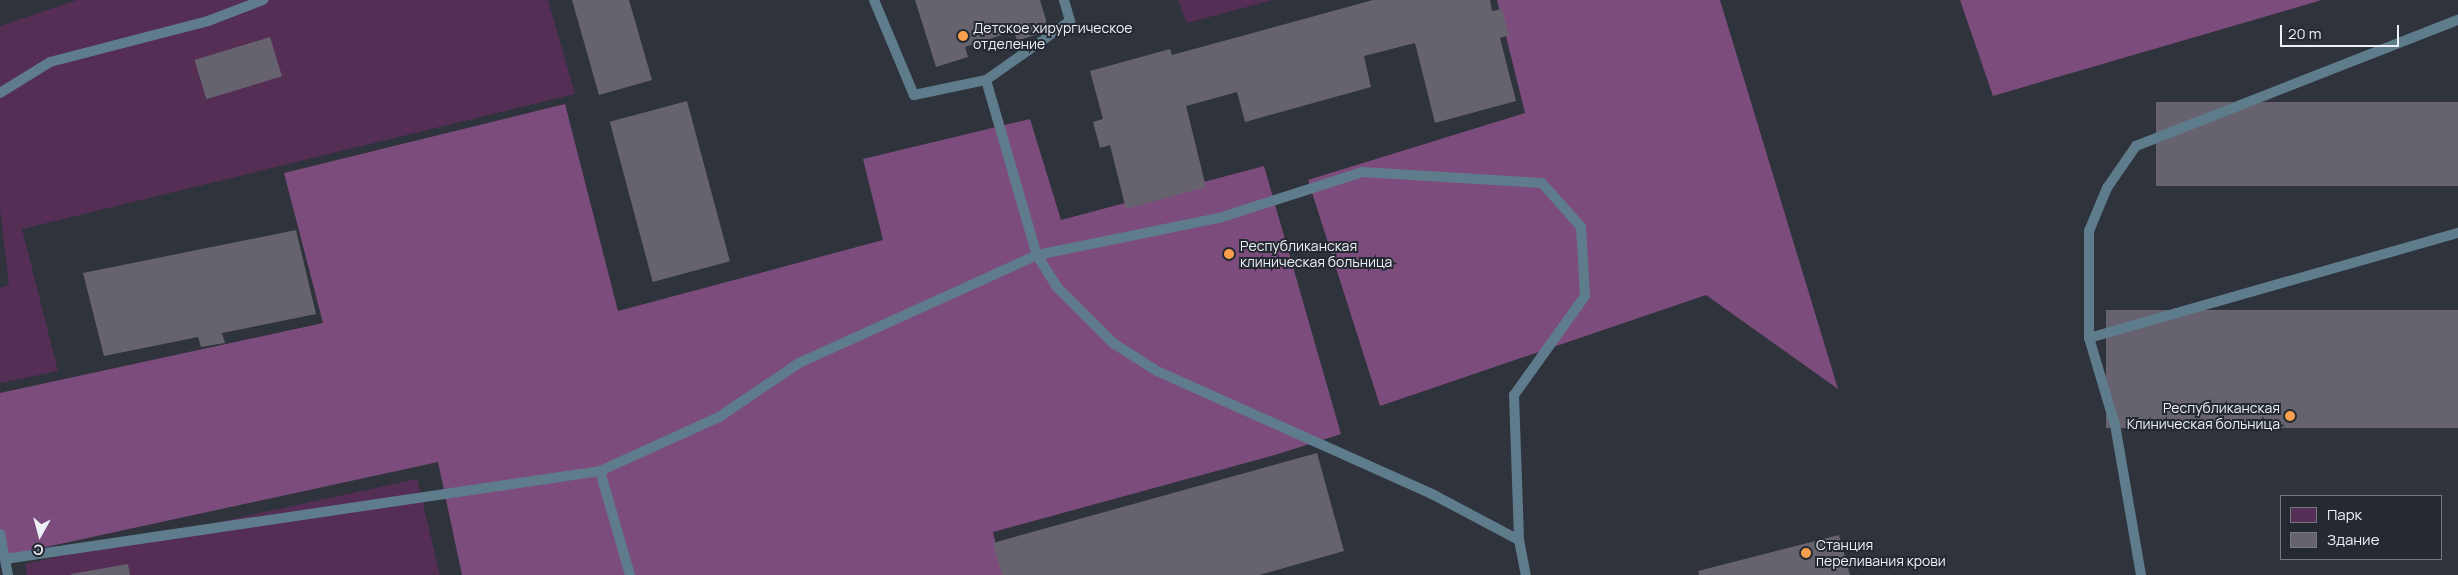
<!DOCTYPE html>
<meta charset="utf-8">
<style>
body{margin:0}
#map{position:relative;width:2458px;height:575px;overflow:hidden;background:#2f333c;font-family:Manrope,sans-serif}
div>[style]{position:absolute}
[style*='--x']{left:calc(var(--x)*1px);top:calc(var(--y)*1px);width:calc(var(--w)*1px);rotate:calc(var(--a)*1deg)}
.green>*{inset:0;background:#542e55}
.forest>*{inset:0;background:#7c4c7c}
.building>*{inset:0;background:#66636e;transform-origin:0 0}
.lane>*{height:10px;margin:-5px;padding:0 5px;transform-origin:5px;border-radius:5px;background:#5f7c8d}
.dots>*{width:14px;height:14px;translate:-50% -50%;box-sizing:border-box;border:2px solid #252932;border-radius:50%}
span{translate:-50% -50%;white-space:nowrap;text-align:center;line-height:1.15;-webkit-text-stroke:4px #252932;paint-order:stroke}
.poi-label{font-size:14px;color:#edf0f6}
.left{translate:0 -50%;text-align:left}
.right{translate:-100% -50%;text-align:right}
.legend{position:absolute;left:2280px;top:495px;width:162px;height:65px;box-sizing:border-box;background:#252932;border:1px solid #757980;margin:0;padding:6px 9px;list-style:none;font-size:15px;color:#edf0f6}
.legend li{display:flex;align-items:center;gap:10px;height:25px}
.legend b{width:25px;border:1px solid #757980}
.north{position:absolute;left:15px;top:510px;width:50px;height:50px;-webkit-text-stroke:4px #252932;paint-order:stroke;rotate:187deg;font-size:14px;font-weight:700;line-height:20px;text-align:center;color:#edf0f6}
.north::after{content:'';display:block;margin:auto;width:18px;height:22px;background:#edf0f6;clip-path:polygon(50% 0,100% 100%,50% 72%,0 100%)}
.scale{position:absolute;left:2280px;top:25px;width:119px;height:22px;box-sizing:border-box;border:2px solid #edf0f6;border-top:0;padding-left:6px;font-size:15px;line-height:18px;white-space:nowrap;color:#edf0f6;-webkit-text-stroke:4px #252932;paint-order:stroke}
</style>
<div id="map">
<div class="green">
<div style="clip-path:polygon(77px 0,548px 0,575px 94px,22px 229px,58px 371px,0 383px,0 288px,9px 285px,0 208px,0 26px)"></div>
<div style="clip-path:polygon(1178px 0,1273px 0,1187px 23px)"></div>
<div style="clip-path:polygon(417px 479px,440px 575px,27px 575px,25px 564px)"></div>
</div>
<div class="forest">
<div style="clip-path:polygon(1497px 0,1720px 0,1838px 389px,1706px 295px,1380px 406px,1308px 180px,1525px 113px)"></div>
<div style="clip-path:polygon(1960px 0,2322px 0,1993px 96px)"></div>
<div style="clip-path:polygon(565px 104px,618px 311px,883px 240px,863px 159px,1030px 119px,1061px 220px,1264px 166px,1341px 434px,1275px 455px,993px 532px,1003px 575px,462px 575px,438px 462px,0 557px,0 393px,323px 323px,284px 173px)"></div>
</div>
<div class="building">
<div style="clip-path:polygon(572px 0,629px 0,652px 80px,599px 95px)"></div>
<div style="clip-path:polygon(915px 0,1040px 0,1049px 30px,1017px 41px,1014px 31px,965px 47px,968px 57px,936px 67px)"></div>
<div style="clip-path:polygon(1373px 0,1490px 0,1492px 11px,1502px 9px,1509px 35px,1500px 38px,1516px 101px,1435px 123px,1415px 43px,1364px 56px,1371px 87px,1245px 122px,1237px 92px,1186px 106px,1206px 187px,1126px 209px,1110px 145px,1100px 148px,1093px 122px,1103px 119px,1090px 71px,1170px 49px,1172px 55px)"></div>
<div style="left:270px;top:37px;width:41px;height:79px;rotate:73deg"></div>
<div style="left:687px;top:101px;width:166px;height:80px;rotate:75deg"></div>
<div style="left:2458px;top:102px;width:84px;height:302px;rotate:90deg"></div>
<div style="clip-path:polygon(296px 230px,316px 314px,222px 333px,225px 343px,201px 347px,198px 337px,104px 356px,83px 273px)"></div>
<div style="left:2458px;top:310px;width:118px;height:352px;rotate:90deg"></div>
<div style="clip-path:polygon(1317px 453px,1344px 551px,1259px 575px,1002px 575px,993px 543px)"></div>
<div style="clip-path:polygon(1839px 535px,1850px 575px,1699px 575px,1698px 571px)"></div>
<div style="clip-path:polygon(128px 564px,130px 575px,72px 575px,71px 574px)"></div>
</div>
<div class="lane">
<div style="--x:874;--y:0;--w:103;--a:67.2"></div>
<div style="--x:914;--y:95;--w:74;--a:-11.8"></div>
<div style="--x:986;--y:80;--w:103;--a:-35.1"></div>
<div style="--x:1070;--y:21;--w:22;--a:-106"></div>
<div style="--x:986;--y:80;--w:182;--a:73.8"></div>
<div style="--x:1037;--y:255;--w:38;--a:58"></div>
<div style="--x:1057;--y:287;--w:79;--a:45"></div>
<div style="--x:1113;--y:343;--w:52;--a:32.5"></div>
<div style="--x:1157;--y:371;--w:301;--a:24.1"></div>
<div style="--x:1432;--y:494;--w:98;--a:27.9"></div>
<div style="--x:1519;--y:540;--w:36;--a:79"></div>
<div style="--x:0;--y:93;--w:59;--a:-31.8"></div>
<div style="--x:50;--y:62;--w:163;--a:-14.5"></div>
<div style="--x:208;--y:21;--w:59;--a:-20.9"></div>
<div style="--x:2089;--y:338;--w:384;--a:-15.9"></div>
<div style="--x:600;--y:471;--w:108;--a:73.9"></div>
<div style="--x:0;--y:534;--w:42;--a:79"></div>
<div style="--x:5;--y:559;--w:601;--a:-8.41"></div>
<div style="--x:600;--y:471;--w:131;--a:-24.4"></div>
<div style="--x:719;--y:417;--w:97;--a:-34"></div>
<div style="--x:799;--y:363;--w:261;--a:-24.4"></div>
<div style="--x:1037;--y:255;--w:186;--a:-11.5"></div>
<div style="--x:1219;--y:218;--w:150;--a:-17.8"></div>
<div style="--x:1362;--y:172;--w:180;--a:3.5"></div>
<div style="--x:1542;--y:183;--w:59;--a:48.4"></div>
<div style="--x:1581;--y:227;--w:69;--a:86.7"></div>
<div style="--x:1585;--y:296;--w:122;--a:125.6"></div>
<div style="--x:1514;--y:395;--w:145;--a:88"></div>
<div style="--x:2141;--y:575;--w:152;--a:-99.8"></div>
<div style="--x:2115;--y:425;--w:91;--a:-106.6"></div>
<div style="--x:2089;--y:338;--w:107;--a:-90"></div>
<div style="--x:2089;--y:231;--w:47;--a:-67.3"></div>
<div style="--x:2107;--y:188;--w:51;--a:-55.4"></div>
<div style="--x:2136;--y:146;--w:346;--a:-21.4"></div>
</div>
<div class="dots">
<div style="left:963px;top:36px;background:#fa9f4e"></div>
<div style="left:1229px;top:254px;background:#fa9f4e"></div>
<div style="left:2290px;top:416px;background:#fa9f4e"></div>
<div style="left:1806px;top:553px;background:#fa9f4e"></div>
</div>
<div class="poi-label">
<span class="left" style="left:973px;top:36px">Детское хирургическое<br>отделение</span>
<span class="left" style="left:1240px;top:254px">Республиканская<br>клиническая больница</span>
<span class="right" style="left:2280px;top:416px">Республиканская<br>Клиническая больница</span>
<span class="left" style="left:1816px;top:553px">Станция<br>переливания крови</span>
</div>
<ul class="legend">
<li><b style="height:14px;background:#542e55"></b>Парк</li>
<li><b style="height:14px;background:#66636e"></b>Здание</li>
</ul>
<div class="north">С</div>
<div class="scale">20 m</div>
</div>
